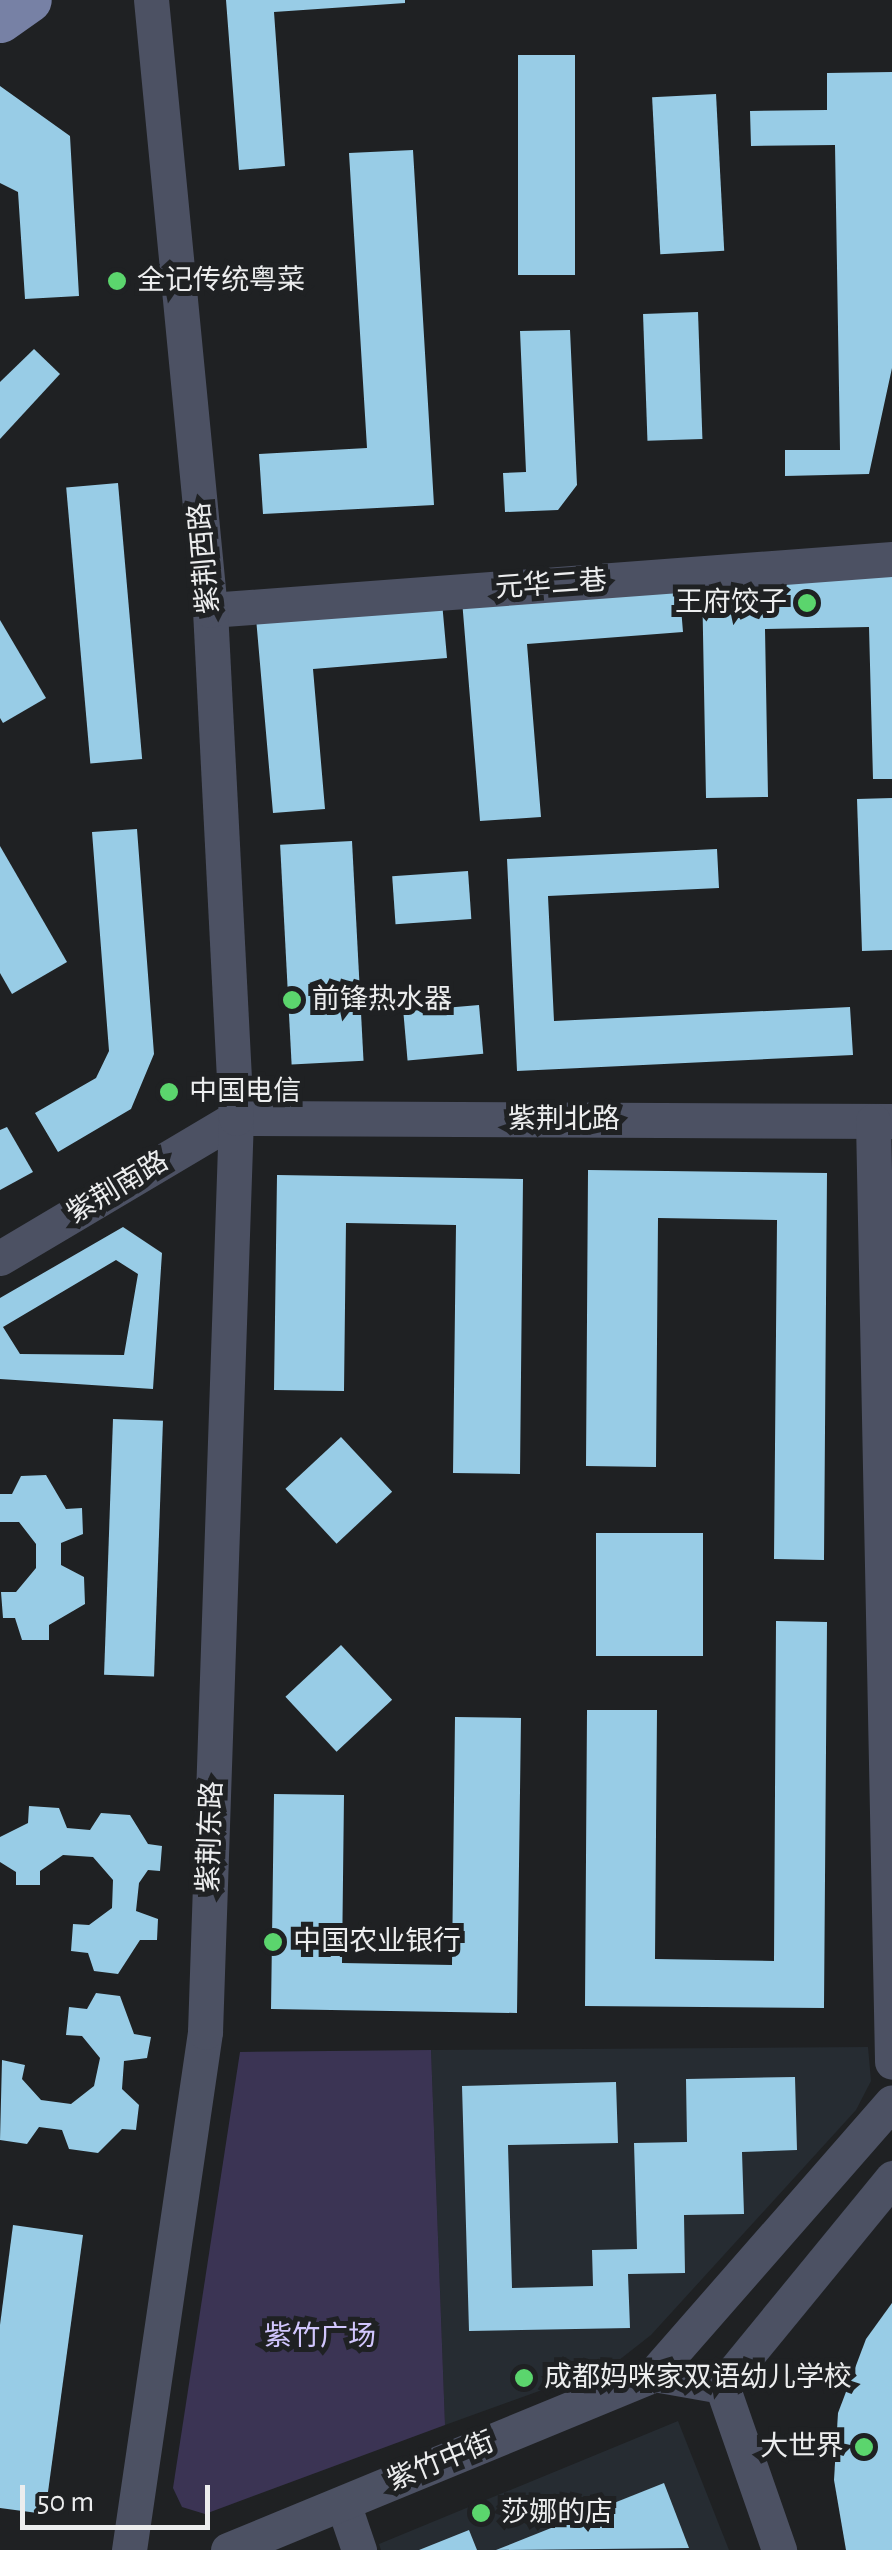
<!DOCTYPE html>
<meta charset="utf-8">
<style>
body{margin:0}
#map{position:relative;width:892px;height:2550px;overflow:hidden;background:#1f2123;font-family:"Alegreya Sans","Noto Sans SC",sans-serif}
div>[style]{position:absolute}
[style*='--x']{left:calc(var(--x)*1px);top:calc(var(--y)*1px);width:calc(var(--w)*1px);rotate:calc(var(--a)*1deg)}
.built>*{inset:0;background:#262c32}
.green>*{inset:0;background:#3b3454}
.building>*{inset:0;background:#98cce6;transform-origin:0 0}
.minor>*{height:35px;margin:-17.5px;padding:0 17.5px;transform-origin:17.5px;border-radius:17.5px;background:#4c5163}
.major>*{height:45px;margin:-22.5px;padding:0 22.5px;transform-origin:22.5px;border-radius:22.5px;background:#7781a5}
.dots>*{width:28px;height:28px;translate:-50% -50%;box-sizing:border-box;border:5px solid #1f2123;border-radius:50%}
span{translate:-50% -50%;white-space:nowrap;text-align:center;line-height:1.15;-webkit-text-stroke:10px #1f2123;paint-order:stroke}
.poi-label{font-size:28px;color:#ecedee}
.left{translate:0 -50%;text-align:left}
.right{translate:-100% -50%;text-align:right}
.street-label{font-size:28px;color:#ecedee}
.park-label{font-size:28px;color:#d1c6fd}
.scale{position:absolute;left:20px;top:2485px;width:190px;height:45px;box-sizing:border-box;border:5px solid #ecedee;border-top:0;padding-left:12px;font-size:30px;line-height:35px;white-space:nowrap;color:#ecedee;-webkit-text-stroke:8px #1f2123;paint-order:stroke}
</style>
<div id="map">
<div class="built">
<div style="clip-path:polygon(868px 2047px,871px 2081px,856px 2110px,651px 2335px,614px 2364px,445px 2425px,431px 2050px)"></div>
<div style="clip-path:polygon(678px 2421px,729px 2550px,381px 2550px,379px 2544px)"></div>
</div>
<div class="green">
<div style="clip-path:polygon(431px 2050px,445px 2425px,205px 2514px,182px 2507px,173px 2488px,240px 2052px)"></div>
</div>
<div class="building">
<div style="clip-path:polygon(226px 0,405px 0,405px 3px,274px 12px,285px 166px,239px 170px)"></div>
<div style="left:518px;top:55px;width:57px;height:220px"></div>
<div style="clip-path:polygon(892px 72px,892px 368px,869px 474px,785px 476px,785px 450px,840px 450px,835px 145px,751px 146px,750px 111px,827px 110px,827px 73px)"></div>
<div style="clip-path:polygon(0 86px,70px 136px,79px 296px,25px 299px,18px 192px,0 183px)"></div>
<div style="left:716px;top:94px;width:157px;height:64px;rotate:87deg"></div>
<div style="clip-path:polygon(413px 150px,434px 505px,263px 514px,259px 454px,367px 448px,349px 153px)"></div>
<div style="left:698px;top:312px;width:127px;height:55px;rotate:88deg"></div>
<div style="clip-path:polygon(570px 330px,577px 485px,558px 510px,505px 512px,503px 473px,526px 472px,520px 331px)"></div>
<div style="clip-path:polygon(34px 349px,60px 374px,0 439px,0 382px)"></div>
<div style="left:118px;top:483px;width:277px;height:52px;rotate:85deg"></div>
<div style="clip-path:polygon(892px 576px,892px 779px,873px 779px,869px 627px,765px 629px,768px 797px,706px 798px,702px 579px)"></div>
<div style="clip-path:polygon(679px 583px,683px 632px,527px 644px,541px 817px,480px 821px,462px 600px)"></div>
<div style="clip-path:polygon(442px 602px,447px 658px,313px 669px,325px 809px,273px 813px,256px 618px)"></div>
<div style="clip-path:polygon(0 620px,46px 698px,3px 723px,0 718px)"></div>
<div style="clip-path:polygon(892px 798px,892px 950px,862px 951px,857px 799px)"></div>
<div style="clip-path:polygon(137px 829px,154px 1054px,131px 1109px,58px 1152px,35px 1113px,96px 1078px,109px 1051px,92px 832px)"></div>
<div style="left:352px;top:841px;width:220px;height:72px;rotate:87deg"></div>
<div style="clip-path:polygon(0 846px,67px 962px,12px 994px,0 973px)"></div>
<div style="clip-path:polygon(717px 849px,719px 888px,548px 896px,554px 1021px,850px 1007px,853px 1055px,517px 1071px,507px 859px)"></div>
<div style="left:468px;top:871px;width:48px;height:76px;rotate:86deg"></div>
<div style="left:479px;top:1005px;width:49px;height:76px;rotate:85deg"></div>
<div style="clip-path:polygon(7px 1127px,33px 1172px,0 1190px,0 1130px)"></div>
<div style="clip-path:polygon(588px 1170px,827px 1173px,824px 1560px,774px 1559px,777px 1220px,658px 1218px,656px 1467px,586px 1466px)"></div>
<div style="clip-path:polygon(277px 1175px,523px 1179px,520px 1474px,453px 1473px,456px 1225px,346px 1223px,344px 1391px,274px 1390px)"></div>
<div style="clip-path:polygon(evenodd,123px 1227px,162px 1253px,153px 1389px,0 1379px,0 1298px,123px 1227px,116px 1260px,138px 1274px,124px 1355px,20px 1354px,3px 1327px,116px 1260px)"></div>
<div style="left:113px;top:1419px;width:50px;height:256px;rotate:2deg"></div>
<div style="left:341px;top:1437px;width:75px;height:76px;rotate:47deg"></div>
<div style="clip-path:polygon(46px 1475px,66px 1509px,82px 1508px,83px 1534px,61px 1543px,61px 1565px,84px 1577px,85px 1604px,49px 1625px,49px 1640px,22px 1640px,15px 1618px,3px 1618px,1px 1592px,16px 1592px,36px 1568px,36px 1544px,19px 1522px,0 1522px,0 1494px,12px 1494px,21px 1476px)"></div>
<div style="left:596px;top:1533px;width:107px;height:123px"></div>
<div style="clip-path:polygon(776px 1621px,827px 1622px,824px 2008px,585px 2006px,587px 1710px,657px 1710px,655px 1959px,774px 1961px)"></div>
<div style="left:341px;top:1645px;width:75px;height:76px;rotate:47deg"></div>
<div style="clip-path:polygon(455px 1717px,521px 1718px,517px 2013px,271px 2009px,274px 1794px,344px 1795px,342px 1963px,452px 1965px)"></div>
<div style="clip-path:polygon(29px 1806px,59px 1808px,67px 1828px,90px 1830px,101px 1813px,130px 1815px,148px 1844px,162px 1846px,160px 1871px,148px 1870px,139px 1883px,136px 1911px,158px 1919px,157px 1940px,140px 1940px,118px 1974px,94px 1971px,88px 1953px,71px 1951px,73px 1924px,89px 1925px,112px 1908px,113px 1880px,93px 1857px,63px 1855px,40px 1871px,40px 1885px,16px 1885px,16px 1872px,0 1862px,0 1837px,28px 1823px)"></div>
<div style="clip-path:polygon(96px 1993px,120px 1996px,134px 2034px,151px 2037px,147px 2058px,124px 2061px,122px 2089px,139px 2105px,136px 2130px,122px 2129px,98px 2153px,69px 2149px,62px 2130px,39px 2127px,27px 2144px,0 2140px,2px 2060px,25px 2065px,22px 2079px,41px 2100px,71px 2104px,94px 2086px,100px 2058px,82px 2036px,66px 2035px,69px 2007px,87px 2009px)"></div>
<div style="clip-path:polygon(795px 2077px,797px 2150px,742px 2152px,744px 2214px,684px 2215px,685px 2273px,628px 2274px,630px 2328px,469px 2331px,462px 2086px,616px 2082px,618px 2143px,508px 2145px,512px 2288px,593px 2286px,592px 2250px,637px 2249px,634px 2143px,687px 2142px,686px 2079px)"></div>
<div style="clip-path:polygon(13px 2225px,83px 2235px,45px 2514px,0 2508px,0 2325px)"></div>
<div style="clip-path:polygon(892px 2303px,892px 2550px,846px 2550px,834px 2480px,838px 2413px,866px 2339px)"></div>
<div style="clip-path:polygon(664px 2483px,689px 2548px,496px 2550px)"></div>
<div style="clip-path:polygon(469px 2530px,477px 2550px,419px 2550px)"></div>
</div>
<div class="minor">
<div style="--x:210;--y:610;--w:684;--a:-4.28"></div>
<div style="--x:236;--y:1118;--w:656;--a:0.26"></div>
<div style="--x:873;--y:1121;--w:941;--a:88.84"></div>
<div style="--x:0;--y:1258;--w:274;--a:-30.7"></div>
<div style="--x:654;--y:2374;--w:69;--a:10"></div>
<div style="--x:722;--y:2386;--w:269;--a:-50.7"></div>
<div style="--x:722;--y:2386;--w:174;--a:70.8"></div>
<div style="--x:343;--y:2503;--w:50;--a:71.2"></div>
<div style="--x:129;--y:2550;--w:524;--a:-81.65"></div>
<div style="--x:205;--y:2032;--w:915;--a:-88.06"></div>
<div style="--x:236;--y:1118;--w:509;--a:-92.93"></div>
<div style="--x:210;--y:610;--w:613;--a:-95.52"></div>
<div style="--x:228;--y:2550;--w:461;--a:-22.4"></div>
<div style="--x:654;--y:2374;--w:361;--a:-48.8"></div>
</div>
<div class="major">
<div style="--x:0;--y:20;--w:35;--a:-35"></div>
</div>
<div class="dots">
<div style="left:117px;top:281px;background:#5bd56d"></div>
<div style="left:807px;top:603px;background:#5bd56d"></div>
<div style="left:292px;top:1000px;background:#5bd56d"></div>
<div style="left:169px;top:1092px;background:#5bd56d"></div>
<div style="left:273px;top:1942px;background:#5bd56d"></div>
<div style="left:524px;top:2378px;background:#5bd56d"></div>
<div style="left:864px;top:2447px;background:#5bd56d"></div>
<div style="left:481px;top:2513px;background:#5bd56d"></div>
</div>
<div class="poi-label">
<span class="left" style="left:137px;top:281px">全记传统粤菜</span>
<span class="right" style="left:787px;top:603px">王府饺子</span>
<span class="left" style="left:312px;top:1000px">前锋热水器</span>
<span class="left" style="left:189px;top:1092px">中国电信</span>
<span class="left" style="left:293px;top:1942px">中国农业银行</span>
<span class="left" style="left:544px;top:2378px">成都妈咪家双语幼儿学校</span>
<span class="right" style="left:844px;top:2447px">大世界</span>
<span class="left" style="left:501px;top:2513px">莎娜的店</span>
</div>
<div class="street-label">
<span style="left:205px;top:558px;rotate:-95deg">紫荆西路</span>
<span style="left:551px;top:585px;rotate:-4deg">元华二巷</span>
<span style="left:564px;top:1120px">紫荆北路</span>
<span style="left:118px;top:1188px;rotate:-31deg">紫荆南路</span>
<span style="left:211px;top:1837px;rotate:-88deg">紫荆东路</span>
<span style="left:441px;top:2462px;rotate:-22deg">紫竹中街</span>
</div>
<div class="park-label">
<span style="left:320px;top:2337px">紫竹广场</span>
</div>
<div class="scale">50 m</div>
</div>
